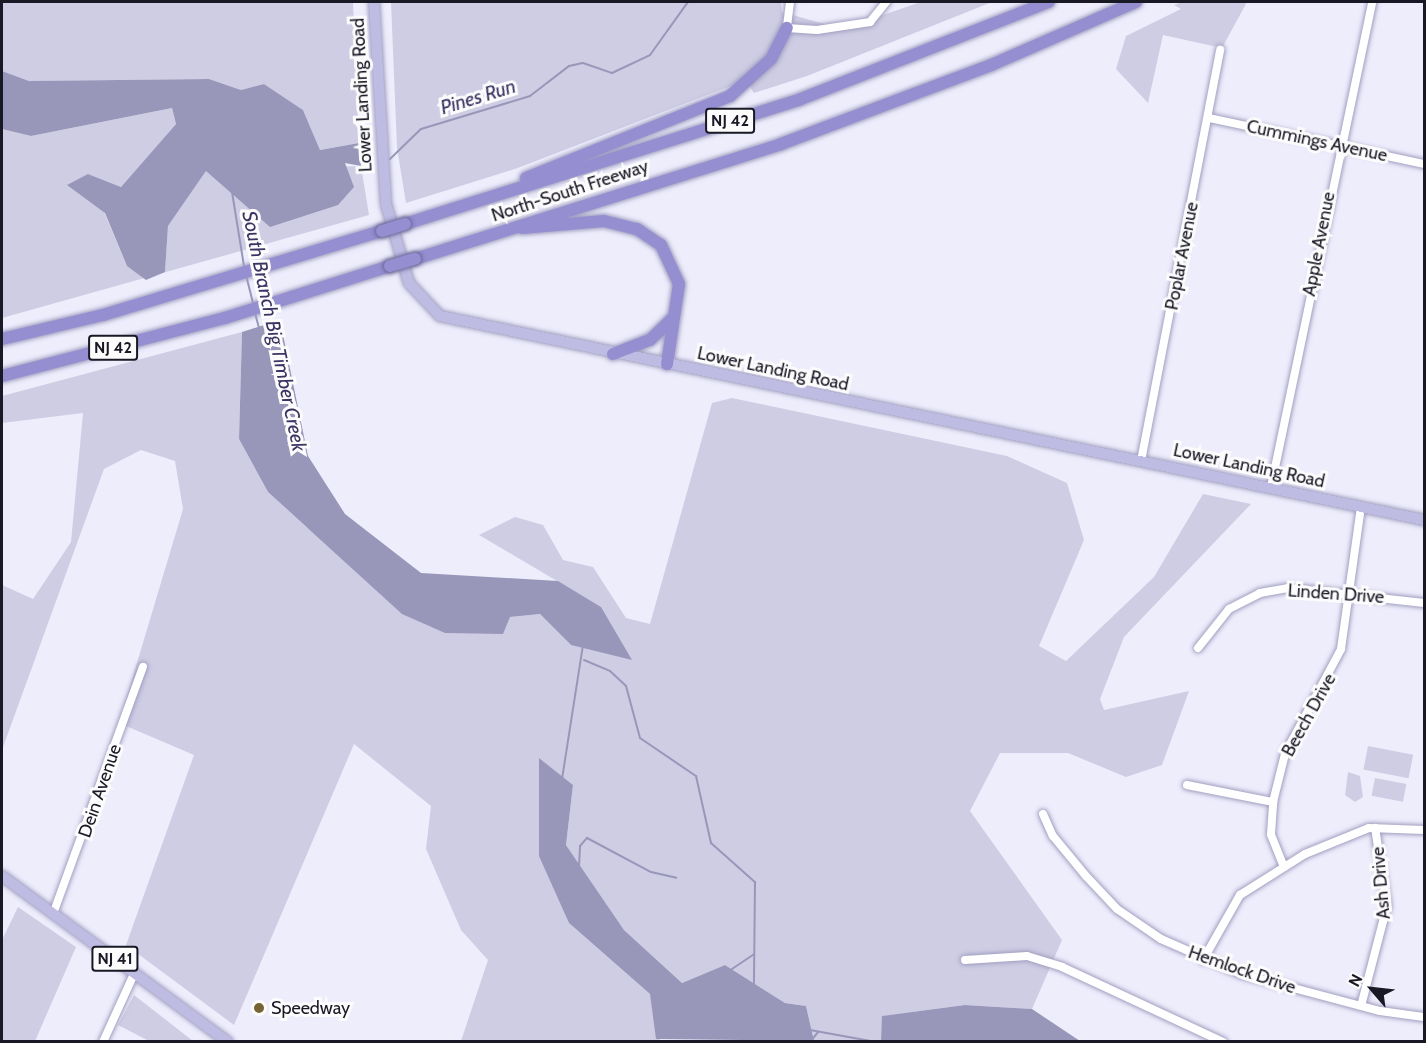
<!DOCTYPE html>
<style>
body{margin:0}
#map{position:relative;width:1426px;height:1043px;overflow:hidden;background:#eeedfc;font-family:Cabin,sans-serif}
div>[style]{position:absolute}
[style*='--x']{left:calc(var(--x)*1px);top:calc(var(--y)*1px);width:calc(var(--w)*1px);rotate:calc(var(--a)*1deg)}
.green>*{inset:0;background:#cecde4;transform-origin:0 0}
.water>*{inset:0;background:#9997b9}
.stream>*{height:2px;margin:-1px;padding:0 1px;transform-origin:1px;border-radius:1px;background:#9997b9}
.roads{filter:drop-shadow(0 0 2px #a19fc0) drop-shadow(0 0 2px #a19fc0)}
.minor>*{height:8px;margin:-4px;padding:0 4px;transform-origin:4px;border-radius:4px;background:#fff}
.major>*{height:10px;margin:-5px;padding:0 5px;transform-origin:5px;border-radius:5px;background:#bfbce4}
.highway>*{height:12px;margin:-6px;padding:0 6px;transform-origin:6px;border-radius:6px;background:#958fd2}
.bridges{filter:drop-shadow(0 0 2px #6a6595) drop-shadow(0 0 2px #6a6595)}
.highway-bridge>*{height:12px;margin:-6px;padding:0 6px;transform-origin:6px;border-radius:6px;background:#958fd2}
.dots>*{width:16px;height:16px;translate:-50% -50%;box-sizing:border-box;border:3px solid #fcfcfc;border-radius:50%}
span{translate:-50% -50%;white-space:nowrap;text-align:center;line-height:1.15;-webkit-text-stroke:6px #fcfcfc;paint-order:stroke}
.shield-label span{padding:2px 4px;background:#fcfcfc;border:2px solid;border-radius:4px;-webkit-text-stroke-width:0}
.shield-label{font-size:16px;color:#191825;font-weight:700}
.street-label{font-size:18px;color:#191825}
.poi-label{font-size:18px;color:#191825}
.left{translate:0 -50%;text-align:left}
.water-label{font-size:20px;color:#3b3463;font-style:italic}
.frame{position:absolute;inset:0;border:3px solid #191825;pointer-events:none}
.north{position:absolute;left:1342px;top:959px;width:60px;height:60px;-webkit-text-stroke:4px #fcfcfc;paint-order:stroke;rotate:298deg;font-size:16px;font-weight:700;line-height:24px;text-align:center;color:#191825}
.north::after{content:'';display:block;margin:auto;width:21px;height:27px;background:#191825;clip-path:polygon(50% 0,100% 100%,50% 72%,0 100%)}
</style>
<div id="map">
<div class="green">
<div style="clip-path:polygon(2px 2px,353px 2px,359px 143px,320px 150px,303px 110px,264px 84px,241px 90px,209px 79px,29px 81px,2px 71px)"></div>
<div style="clip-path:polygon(391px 2px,781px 2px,782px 12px,842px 29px,921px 2px,992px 2px,807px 76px,754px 93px,746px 80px,515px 169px,406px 203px,397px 148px)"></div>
<div style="clip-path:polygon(1182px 2px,1247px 2px,1222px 48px,1163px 35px,1148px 103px,1116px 69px,1126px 36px,1181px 9px,1174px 5px)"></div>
<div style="clip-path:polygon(172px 108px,176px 124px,121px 187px,88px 174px,127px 266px,165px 272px,168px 226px,206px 171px,361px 166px,369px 215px,2px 318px,2px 129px,31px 136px)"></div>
<div style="clip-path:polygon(242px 332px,239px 439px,268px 492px,306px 527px,510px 617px,540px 614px,571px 645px,601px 607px,479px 535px,515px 517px,543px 525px,563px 560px,593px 567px,626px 618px,650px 624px,712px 403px,732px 398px,1007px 456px,1067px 483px,1084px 540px,1039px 646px,1066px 661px,1154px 577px,1203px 494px,1251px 504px,1124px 637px,1100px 699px,1104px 710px,1189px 691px,1162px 765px,1126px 777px,1068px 753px,1000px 753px,970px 811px,1062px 940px,1032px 1009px,965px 1005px,883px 1016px,881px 1041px,814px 1041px,806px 1006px,785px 1003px,725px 965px,682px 983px,624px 930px,566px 845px,573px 785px,540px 759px,569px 923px,650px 994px,660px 1041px,461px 1041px,488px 960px,461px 930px,426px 849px,431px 806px,354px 744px,234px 1025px,126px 945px,194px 755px,119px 723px,183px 509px,175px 461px,141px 450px,104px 469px,2px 750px,2px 585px,33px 599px,71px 542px,83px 413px,2px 423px,2px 396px)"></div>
<div style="left:1368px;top:746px;width:46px;height:24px;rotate:11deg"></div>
<div style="clip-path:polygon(1348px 772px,1360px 776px,1363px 797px,1355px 802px,1345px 795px)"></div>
<div style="left:1375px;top:778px;width:32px;height:18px;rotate:11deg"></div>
<div style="clip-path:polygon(18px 907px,76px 947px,35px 1041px,2px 1041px,2px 940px)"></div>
<div style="clip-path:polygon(134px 995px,193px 1041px,149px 1041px,118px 1025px)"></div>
</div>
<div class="water">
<div style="clip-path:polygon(2px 71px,29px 81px,209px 79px,241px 90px,264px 84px,303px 110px,320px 150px,359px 143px,361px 166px,345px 163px,354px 187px,338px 205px,270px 227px,206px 171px,168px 226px,165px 272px,146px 280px,127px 266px,105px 213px,67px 185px,88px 174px,121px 187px,176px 124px,172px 108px,31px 136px,2px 129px)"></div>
<div style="clip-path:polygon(280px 320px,308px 456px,345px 514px,421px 573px,558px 581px,601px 607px,632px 660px,571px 645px,540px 614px,510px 617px,503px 634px,445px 633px,402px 614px,268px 492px,239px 439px,242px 332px)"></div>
<div style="clip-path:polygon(539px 758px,573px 785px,566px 845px,624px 930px,682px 983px,725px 965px,785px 1003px,806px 1006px,814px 1041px,656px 1039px,650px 994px,569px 923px,539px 856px)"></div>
<div style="clip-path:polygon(965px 1005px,1032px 1009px,1080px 1041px,881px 1041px,882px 1016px)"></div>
</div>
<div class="stream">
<div style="--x:358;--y:154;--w:9;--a:18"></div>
<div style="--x:390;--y:159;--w:43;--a:-44.1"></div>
<div style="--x:421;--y:129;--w:114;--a:-16.8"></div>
<div style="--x:530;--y:96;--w:49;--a:-37.6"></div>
<div style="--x:569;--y:66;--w:14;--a:-12"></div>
<div style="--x:583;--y:63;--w:31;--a:19"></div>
<div style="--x:612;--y:73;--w:42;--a:-25.3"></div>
<div style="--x:650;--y:55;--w:65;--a:-54.4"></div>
<div style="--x:232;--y:192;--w:75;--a:80.8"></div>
<div style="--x:246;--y:275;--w:30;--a:76"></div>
<div style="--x:255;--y:313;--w:16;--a:75"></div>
<div style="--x:584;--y:660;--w:28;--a:23"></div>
<div style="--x:610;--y:671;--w:22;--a:43"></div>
<div style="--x:626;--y:686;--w:54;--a:74.9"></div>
<div style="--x:640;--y:738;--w:68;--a:34.2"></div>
<div style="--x:696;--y:776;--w:69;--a:77.4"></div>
<div style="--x:711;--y:843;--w:59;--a:41.6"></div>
<div style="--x:755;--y:882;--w:103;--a:90.6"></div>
<div style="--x:562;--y:779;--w:136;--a:-81.1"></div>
<div style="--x:579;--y:866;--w:20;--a:-87"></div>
<div style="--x:580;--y:846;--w:11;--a:-49"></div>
<div style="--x:587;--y:838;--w:72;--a:28"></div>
<div style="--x:651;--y:872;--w:26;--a:13"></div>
<div style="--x:729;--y:971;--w:30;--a:-34"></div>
<div style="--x:810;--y:1030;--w:67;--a:10.3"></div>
<div style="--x:810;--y:1042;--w:13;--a:-51"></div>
</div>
<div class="roads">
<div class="minor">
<div style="--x:790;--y:2;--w:26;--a:97"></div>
<div style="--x:787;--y:28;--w:30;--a:4"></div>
<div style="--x:817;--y:30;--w:54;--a:-8.6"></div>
<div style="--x:870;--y:22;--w:26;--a:-51"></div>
<div style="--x:1209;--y:118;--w:220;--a:12.1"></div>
<div style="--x:1141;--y:461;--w:419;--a:-79.1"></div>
<div style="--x:1271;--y:487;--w:495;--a:-78.2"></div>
<div style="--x:1198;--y:648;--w:50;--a:-51.5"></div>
<div style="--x:1229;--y:609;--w:35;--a:-27"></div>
<div style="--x:1260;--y:593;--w:28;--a:-10"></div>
<div style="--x:1288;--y:588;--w:137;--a:6.3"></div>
<div style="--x:1187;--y:785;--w:88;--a:11.2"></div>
<div style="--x:1043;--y:814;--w:24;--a:66"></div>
<div style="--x:1053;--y:836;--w:52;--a:50.5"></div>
<div style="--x:1086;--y:876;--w:45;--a:46.8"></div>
<div style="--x:1117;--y:909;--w:53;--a:34.3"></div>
<div style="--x:1161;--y:939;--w:87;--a:23.6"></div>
<div style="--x:1241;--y:974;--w:144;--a:14.9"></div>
<div style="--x:1380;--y:1011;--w:44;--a:7.8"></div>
<div style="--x:1284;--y:867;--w:35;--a:-112"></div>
<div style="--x:1271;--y:834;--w:32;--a:-86"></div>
<div style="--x:1273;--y:802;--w:49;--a:-76"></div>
<div style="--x:1285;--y:754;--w:119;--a:-61.9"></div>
<div style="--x:1341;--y:649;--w:143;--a:-82"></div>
<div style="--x:53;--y:914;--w:263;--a:-70"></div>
<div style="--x:965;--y:960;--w:62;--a:-3.7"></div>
<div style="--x:1027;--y:956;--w:37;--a:17"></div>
<div style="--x:1062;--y:967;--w:178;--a:25"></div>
<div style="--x:1203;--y:960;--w:75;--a:-60.4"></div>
<div style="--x:1240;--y:895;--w:77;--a:-32.2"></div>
<div style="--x:1305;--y:854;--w:69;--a:-22.1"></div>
<div style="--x:1369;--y:828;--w:55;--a:2.1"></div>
<div style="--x:1361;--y:1006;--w:103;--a:-75.4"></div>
<div style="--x:1387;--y:906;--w:79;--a:-98.7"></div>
<div style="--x:103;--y:1042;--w:75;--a:-65.5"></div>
</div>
<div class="major">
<div style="--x:374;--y:2;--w:202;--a:86.6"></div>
<div style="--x:386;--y:204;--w:82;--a:73.8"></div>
<div style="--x:409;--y:283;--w:45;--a:46.8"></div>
<div style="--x:440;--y:316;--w:1005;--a:11.71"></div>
<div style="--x:2;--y:876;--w:280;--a:36.3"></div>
</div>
<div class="highway">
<div style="--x:526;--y:178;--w:220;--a:-21.9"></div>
<div style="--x:730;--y:96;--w:55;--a:-42.1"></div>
<div style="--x:771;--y:59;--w:35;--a:-63"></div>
<div style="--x:405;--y:224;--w:415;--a:-17.5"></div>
<div style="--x:801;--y:99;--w:266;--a:-21.4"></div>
<div style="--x:522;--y:228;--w:82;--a:-4.9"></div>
<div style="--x:604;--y:221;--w:34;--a:14"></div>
<div style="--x:637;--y:229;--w:29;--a:34"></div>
<div style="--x:661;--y:245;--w:43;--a:65.2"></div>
<div style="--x:679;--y:284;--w:81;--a:98.5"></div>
<div style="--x:415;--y:259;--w:384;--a:-17.4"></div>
<div style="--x:781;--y:144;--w:224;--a:-20.6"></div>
<div style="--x:991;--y:65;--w:158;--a:-23.5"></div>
<div style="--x:2;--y:339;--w:104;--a:-13.4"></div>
<div style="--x:103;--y:315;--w:291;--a:-16.8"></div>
<div style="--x:613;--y:354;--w:40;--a:-21"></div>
<div style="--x:650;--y:340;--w:33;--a:-44"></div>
<div style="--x:2;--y:376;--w:230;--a:-14.6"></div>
<div style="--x:225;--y:318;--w:173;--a:-17.5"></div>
</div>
</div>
<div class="bridges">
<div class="highway-bridge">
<div style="--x:382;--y:231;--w:24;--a:-17"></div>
<div style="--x:390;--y:266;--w:26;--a:-16"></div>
</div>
</div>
<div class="dots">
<div style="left:259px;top:1008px;background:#766432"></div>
</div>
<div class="shield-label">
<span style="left:730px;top:121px">NJ 42</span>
<span style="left:113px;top:348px">NJ 42</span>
<span style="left:115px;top:959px">NJ 41</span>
</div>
<div class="street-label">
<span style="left:362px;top:95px;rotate:-93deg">Lower Landing Road</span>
<span style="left:1317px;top:141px;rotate:12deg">Cummings Avenue</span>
<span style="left:570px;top:191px;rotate:-18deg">North-South Freeway</span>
<span style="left:1319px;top:244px;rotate:-79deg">Apple Avenue</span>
<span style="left:1182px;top:256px;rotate:-79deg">Poplar Avenue</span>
<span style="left:773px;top:369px;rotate:12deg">Lower Landing Road</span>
<span style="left:1249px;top:466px;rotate:12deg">Lower Landing Road</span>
<span style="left:1336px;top:594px;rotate:4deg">Linden Drive</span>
<span style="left:1309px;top:715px;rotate:-61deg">Beech Drive</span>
<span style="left:100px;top:791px;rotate:-71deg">Dein Avenue</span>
<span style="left:1381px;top:883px;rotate:-95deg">Ash Drive</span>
<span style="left:1242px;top:970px;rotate:19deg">Hemlock Drive</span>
</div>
<div class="poi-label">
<span class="left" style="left:271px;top:1008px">Speedway</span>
</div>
<div class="water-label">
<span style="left:478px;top:97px;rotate:-17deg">Pines Run</span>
<span style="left:274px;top:331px;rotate:78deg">South Branch Big Timber Creek</span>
</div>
<div class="frame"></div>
<div class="north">N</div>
</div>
